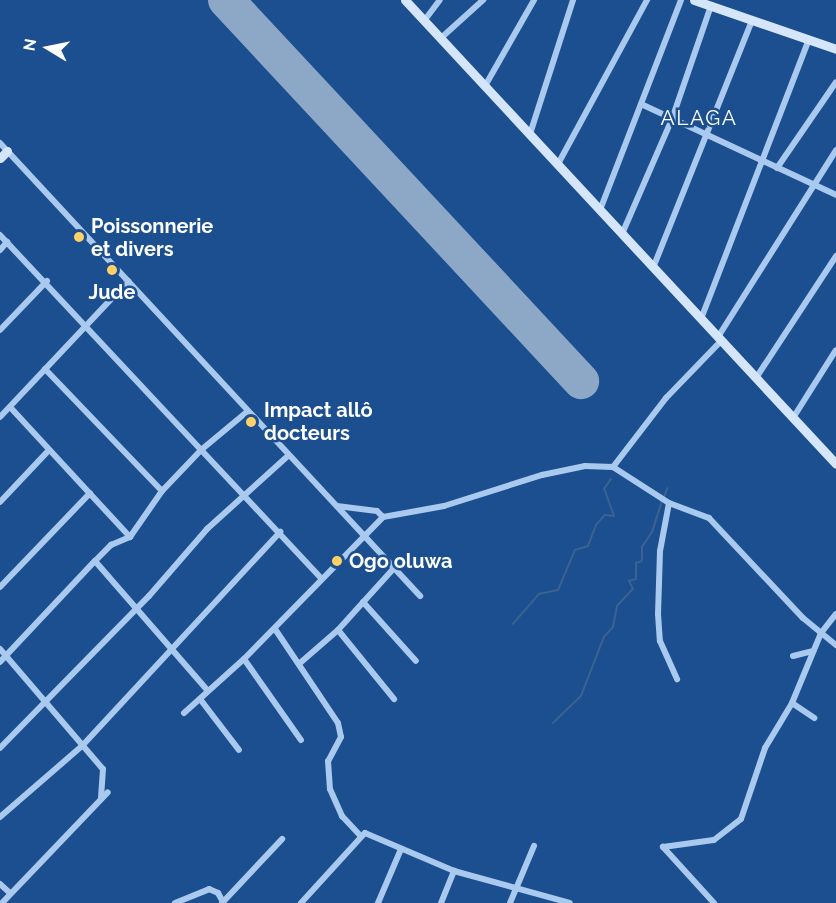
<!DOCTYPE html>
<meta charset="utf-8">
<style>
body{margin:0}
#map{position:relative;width:836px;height:903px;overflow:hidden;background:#1b4f8f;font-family:Raleway,sans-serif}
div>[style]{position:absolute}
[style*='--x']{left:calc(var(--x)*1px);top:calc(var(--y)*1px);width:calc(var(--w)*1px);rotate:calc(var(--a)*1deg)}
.stream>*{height:1.5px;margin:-0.75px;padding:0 0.75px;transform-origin:0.75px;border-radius:0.75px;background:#3c6290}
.runway>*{height:36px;margin:-18px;padding:0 18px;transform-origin:18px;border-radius:18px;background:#8da7c7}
.street>*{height:6px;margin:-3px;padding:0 3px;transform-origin:3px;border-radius:3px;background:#a9c9ee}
.secondary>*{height:9px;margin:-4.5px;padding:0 4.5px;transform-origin:4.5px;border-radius:4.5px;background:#d6e6fa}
.dots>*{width:16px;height:16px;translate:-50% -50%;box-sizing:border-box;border:3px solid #1b4f8f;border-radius:50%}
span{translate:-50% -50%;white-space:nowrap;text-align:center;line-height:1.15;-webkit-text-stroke:5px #1b4f8f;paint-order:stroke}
.poi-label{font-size:20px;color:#fff;font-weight:700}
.left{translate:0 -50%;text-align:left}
.neighbourhood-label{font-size:21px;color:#fff;letter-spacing:1.5px}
.north{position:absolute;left:18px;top:18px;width:60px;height:60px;-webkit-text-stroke:4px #1b4f8f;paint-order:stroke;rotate:280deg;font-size:16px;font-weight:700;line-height:24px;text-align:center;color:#fff}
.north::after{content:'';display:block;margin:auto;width:21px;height:27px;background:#fff;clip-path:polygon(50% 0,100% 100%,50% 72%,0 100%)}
</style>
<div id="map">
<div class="stream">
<div style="--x:664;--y:497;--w:9;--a:-69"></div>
<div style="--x:513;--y:624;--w:40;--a:-49"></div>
<div style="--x:539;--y:594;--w:19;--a:-12"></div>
<div style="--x:558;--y:590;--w:43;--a:-67"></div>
<div style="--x:575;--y:550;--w:14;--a:-17"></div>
<div style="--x:588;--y:546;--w:22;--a:-69"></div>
<div style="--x:596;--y:525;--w:13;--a:-48"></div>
<div style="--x:605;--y:515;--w:9;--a:6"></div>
<div style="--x:614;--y:516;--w:29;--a:-110"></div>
<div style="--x:604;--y:489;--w:12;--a:-55"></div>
<div style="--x:553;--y:723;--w:39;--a:-44"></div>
<div style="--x:581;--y:696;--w:63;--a:-68.7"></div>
<div style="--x:604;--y:637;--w:13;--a:-48"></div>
<div style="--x:613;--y:627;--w:21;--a:-79"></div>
<div style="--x:617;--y:606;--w:23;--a:-47"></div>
<div style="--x:633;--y:589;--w:9;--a:-117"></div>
<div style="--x:629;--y:581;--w:7;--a:-16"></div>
<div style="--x:636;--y:579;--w:16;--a:-90"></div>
<div style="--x:636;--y:563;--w:6;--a:-18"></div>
<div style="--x:642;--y:561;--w:14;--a:-90"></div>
<div style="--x:642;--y:547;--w:18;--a:-56"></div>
<div style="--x:652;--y:532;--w:33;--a:-72"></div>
</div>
<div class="runway">
<div style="--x:226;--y:0;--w:521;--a:47.02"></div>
</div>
<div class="street">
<div style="--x:424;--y:21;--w:26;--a:-53"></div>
<div style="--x:441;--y:38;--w:57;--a:-42.1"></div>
<div style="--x:485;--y:86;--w:99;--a:-60.3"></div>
<div style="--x:641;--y:104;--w:215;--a:25"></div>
<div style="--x:530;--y:134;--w:141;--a:-72.2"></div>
<div style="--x:0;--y:143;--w:618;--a:47.16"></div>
<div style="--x:558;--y:164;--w:187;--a:-61.5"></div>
<div style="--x:777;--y:168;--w:104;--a:-55.5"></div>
<div style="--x:600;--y:210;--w:225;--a:-68.9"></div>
<div style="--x:622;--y:234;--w:125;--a:-66.5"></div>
<div style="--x:672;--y:119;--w:120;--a:-71"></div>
<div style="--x:0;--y:235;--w:470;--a:46.9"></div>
<div style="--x:0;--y:250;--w:11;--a:-49"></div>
<div style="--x:653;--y:268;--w:267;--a:-68.2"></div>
<div style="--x:701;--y:319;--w:300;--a:-68.9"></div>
<div style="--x:0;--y:330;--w:68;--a:-46.2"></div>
<div style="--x:718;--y:337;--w:221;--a:-57.7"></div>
<div style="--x:45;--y:369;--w:169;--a:46.2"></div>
<div style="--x:756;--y:378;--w:146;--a:-56.7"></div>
<div style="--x:10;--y:407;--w:177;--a:47.3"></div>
<div style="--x:0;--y:417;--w:187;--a:-46.7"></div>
<div style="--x:793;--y:418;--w:80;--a:-57.7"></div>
<div style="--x:613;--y:467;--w:87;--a:-52.5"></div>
<div style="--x:666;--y:398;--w:79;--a:-46"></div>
<div style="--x:0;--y:502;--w:71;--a:-46.7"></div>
<div style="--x:669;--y:503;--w:49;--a:100.6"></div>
<div style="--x:660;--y:551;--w:63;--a:91.8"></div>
<div style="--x:658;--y:614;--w:27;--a:86"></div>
<div style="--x:660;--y:641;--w:42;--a:65.9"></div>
<div style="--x:337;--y:506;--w:40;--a:7.1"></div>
<div style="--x:377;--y:511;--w:8;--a:45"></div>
<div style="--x:383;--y:517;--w:62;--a:-10.2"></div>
<div style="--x:444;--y:506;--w:103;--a:-17.6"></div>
<div style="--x:542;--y:475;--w:44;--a:-11.8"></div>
<div style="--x:585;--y:466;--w:28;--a:2"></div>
<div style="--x:613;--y:467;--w:67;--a:32.7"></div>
<div style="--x:669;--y:503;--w:43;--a:20.6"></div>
<div style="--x:709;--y:518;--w:137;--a:46.8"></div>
<div style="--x:803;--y:618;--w:43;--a:39.3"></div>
<div style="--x:95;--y:561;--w:172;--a:49"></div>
<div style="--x:0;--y:587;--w:130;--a:-46.2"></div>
<div style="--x:363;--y:602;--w:79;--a:48.1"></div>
<div style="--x:275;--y:629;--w:113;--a:56.2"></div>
<div style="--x:338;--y:723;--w:14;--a:78"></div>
<div style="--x:341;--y:737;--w:27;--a:118"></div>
<div style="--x:328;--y:761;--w:28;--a:86"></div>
<div style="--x:330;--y:789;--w:30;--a:66"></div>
<div style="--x:342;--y:816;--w:26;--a:47"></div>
<div style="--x:338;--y:630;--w:89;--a:50.9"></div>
<div style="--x:0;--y:649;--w:158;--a:49.4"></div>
<div style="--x:103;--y:769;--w:30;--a:94"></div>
<div style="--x:793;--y:656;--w:21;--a:-14"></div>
<div style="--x:244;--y:659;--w:99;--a:54.9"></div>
<div style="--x:0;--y:662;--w:139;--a:-46.8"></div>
<div style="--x:95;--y:561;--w:23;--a:-45"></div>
<div style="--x:111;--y:545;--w:21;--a:-23"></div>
<div style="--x:130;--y:537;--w:56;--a:-55.2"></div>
<div style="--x:162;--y:491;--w:57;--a:-46.4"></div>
<div style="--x:201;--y:450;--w:61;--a:-39.7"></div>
<div style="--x:300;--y:663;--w:50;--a:-41"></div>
<div style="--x:338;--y:630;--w:84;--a:-47.9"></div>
<div style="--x:200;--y:699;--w:64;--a:52.6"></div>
<div style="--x:792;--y:703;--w:27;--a:34"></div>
<div style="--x:184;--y:713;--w:81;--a:-42"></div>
<div style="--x:244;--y:659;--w:199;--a:-45.6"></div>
<div style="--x:0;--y:748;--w:213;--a:-45.6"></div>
<div style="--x:149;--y:596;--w:89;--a:-49.1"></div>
<div style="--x:207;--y:529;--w:110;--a:-42.1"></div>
<div style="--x:0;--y:817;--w:108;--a:-40.9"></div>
<div style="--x:82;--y:746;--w:292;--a:-47.2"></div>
<div style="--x:0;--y:884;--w:13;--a:42"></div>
<div style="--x:2;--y:903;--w:153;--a:-46.3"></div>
<div style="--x:175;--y:903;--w:37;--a:-22"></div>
<div style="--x:209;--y:889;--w:10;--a:24"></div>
<div style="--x:218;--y:893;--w:10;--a:61"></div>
<div style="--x:222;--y:903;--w:88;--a:-46.8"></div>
<div style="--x:301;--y:903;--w:95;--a:-47.6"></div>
<div style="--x:365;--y:833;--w:97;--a:23.1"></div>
<div style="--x:454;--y:871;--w:120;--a:15.4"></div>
<div style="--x:378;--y:903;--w:59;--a:-66.9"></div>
<div style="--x:441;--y:903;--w:35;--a:-68"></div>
<div style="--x:510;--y:903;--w:62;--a:-67.2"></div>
<div style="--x:714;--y:903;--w:76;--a:-132.3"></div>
<div style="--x:663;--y:847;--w:51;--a:-7.8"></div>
<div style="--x:714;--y:840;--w:34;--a:-38"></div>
<div style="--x:741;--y:819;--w:75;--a:-71.3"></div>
<div style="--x:765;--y:748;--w:52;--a:-59"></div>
<div style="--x:792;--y:703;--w:76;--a:-67.5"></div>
<div style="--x:821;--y:633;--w:24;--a:-52"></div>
</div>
<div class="secondary">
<div style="--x:405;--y:0;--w:633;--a:47.11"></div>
<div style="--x:694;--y:0;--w:150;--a:19"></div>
<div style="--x:0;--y:158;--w:10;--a:-45"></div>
</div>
<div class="dots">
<div style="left:79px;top:237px;background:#ffd166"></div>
<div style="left:112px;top:270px;background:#ffd166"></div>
<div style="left:251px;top:422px;background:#ffd166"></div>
<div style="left:337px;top:561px;background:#ffd166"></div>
</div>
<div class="poi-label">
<span class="left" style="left:91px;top:238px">Poissonnerie<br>et divers</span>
<span style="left:112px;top:292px">Jude</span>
<span class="left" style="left:264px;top:422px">Impact allô<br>docteurs</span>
<span class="left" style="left:349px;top:561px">Ogo oluwa</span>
</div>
<div class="neighbourhood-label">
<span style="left:699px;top:118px">ALAGA</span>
</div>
<div class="north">N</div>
</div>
